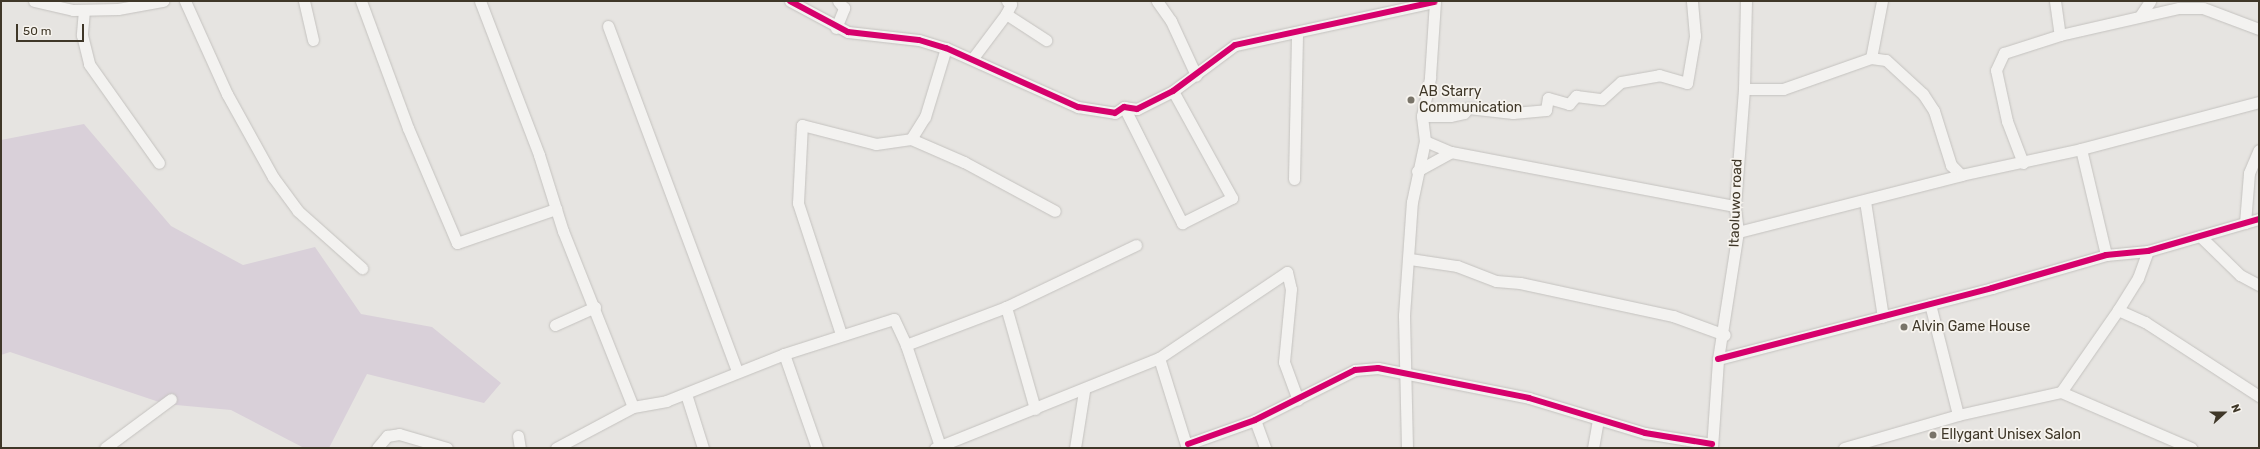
<!DOCTYPE html>
<style>
body{margin:0}
#map{position:relative;width:2260px;height:449px;overflow:hidden;background:#e6e4e1;font-family:Rubik,sans-serif}
div>[style]{position:absolute}
[style*='--x']{left:calc(var(--x)*1px);top:calc(var(--y)*1px);width:calc(var(--w)*1px);rotate:calc(var(--a)*1deg)}
.green>*{inset:0;background:#d9d0d9}
.roads{filter:drop-shadow(0 0 1px #c4c2bf) drop-shadow(0 0 1px #c4c2bf)}
.minor>*{height:11px;margin:-5.5px;padding:0 5.5px;transform-origin:5.5px;border-radius:5.5px;background:#f3f2f0}
.cycleway>*{height:6px;margin:-3px;padding:0 3px;transform-origin:3px;border-radius:3px;background:#d6006c}
.dots>*{width:11px;height:11px;translate:-50% -50%;box-sizing:border-box;border:2px solid #f6f3ee;border-radius:50%}
span{translate:-50% -50%;white-space:nowrap;text-align:center;line-height:1.15;-webkit-text-stroke:3.5px #f6f3ee;paint-order:stroke}
.poi-label{font-size:14px;color:#3f3728}
.left{translate:0 -50%;text-align:left}
.street-label{font-size:14px;color:#3f3728}
.frame{position:absolute;inset:0;border:2px solid #3f3728;pointer-events:none}
.north{position:absolute;left:2204px;top:393px;width:40px;height:40px;-webkit-text-stroke:3px #f6f3ee;paint-order:stroke;rotate:69deg;font-size:11px;font-weight:700;line-height:16px;text-align:center;color:#3f3728}
.north::after{content:'';display:block;margin:auto;width:14px;height:18px;background:#3f3728;clip-path:polygon(50% 0,100% 100%,50% 72%,0 100%)}
.scale{position:absolute;left:16px;top:24px;width:68px;height:18px;box-sizing:border-box;border:2px solid #3f3728;border-top:0;padding-left:5px;font-size:12px;line-height:14px;white-space:nowrap;color:#3f3728;-webkit-text-stroke:3px #f6f3ee;paint-order:stroke}
</style>
<div id="map">
<div class="green">
<div style="clip-path:polygon(84px 124px,171px 226px,243px 265px,315px 247px,361px 314px,432px 327px,501px 383px,484px 403px,367px 374px,329px 448px,304px 448px,231px 410px,165px 404px,10px 352px,1px 355px,1px 140px)"></div>
</div>
<div class="roads">
<div class="minor">
<div style="--x:34;--y:1;--w:40;--a:13"></div>
<div style="--x:73;--y:10;--w:45;--a:-1.3"></div>
<div style="--x:118;--y:9;--w:46;--a:-10.1"></div>
<div style="--x:185;--y:1;--w:102;--a:65.7"></div>
<div style="--x:227;--y:94;--w:95;--a:61"></div>
<div style="--x:273;--y:177;--w:42;--a:53.7"></div>
<div style="--x:298;--y:211;--w:86;--a:41.7"></div>
<div style="--x:304;--y:1;--w:40;--a:77"></div>
<div style="--x:361;--y:1;--w:135;--a:69.7"></div>
<div style="--x:408;--y:128;--w:125;--a:66.9"></div>
<div style="--x:457;--y:243;--w:105;--a:-19"></div>
<div style="--x:480;--y:1;--w:165;--a:69"></div>
<div style="--x:539;--y:155;--w:80;--a:72.5"></div>
<div style="--x:563;--y:231;--w:189;--a:68.3"></div>
<div style="--x:790;--y:1;--w:66;--a:28.1"></div>
<div style="--x:848;--y:32;--w:71;--a:6.4"></div>
<div style="--x:919;--y:40;--w:28;--a:17"></div>
<div style="--x:946;--y:48;--w:145;--a:24.1"></div>
<div style="--x:1078;--y:107;--w:37;--a:9"></div>
<div style="--x:1115;--y:113;--w:11;--a:-34"></div>
<div style="--x:1124;--y:107;--w:13;--a:9"></div>
<div style="--x:1137;--y:109;--w:40;--a:-26.6"></div>
<div style="--x:1173;--y:91;--w:77;--a:-36.6"></div>
<div style="--x:1235;--y:45;--w:204;--a:-12.2"></div>
<div style="--x:1157;--y:1;--w:24;--a:55"></div>
<div style="--x:1171;--y:21;--w:60;--a:65.2"></div>
<div style="--x:2055;--y:1;--w:34;--a:82"></div>
<div style="--x:84;--y:10;--w:25;--a:95"></div>
<div style="--x:82;--y:35;--w:30;--a:76"></div>
<div style="--x:89;--y:64;--w:121;--a:54.7"></div>
<div style="--x:1006;--y:14;--w:48;--a:33"></div>
<div style="--x:2140;--y:16;--w:18;--a:-56"></div>
<div style="--x:608;--y:26;--w:368;--a:69.5"></div>
<div style="--x:836;--y:28;--w:22;--a:-68"></div>
<div style="--x:844;--y:8;--w:9;--a:-131"></div>
<div style="--x:973;--y:58;--w:55;--a:-53.1"></div>
<div style="--x:1006;--y:14;--w:11;--a:-63"></div>
<div style="--x:1011;--y:4;--w:5;--a:-143"></div>
<div style="--x:1871;--y:58;--w:58;--a:-79.1"></div>
<div style="--x:1744;--y:89;--w:39;--a:0"></div>
<div style="--x:1783;--y:89;--w:93;--a:-19.4"></div>
<div style="--x:1871;--y:58;--w:15;--a:8"></div>
<div style="--x:1886;--y:60;--w:50;--a:42.6"></div>
<div style="--x:1923;--y:94;--w:20;--a:57"></div>
<div style="--x:1934;--y:111;--w:57;--a:72.5"></div>
<div style="--x:1951;--y:165;--w:14;--a:45"></div>
<div style="--x:1124;--y:107;--w:130;--a:63.4"></div>
<div style="--x:1182;--y:223;--w:56;--a:-26.6"></div>
<div style="--x:1232;--y:198;--w:122;--a:-118.9"></div>
<div style="--x:1422;--y:116;--w:28;--a:0"></div>
<div style="--x:1450;--y:116;--w:14;--a:-12"></div>
<div style="--x:1464;--y:113;--w:6;--a:-51"></div>
<div style="--x:1468;--y:108;--w:45;--a:6.3"></div>
<div style="--x:1513;--y:113;--w:33;--a:-5"></div>
<div style="--x:1546;--y:110;--w:12;--a:-81"></div>
<div style="--x:1548;--y:98;--w:22;--a:16"></div>
<div style="--x:1569;--y:104;--w:11;--a:-49"></div>
<div style="--x:1576;--y:96;--w:26;--a:7"></div>
<div style="--x:1602;--y:99;--w:25;--a:-42"></div>
<div style="--x:1621;--y:82;--w:39;--a:-10"></div>
<div style="--x:1659;--y:75;--w:29;--a:16"></div>
<div style="--x:1687;--y:83;--w:48;--a:-80.3"></div>
<div style="--x:1695;--y:36;--w:35;--a:-95"></div>
<div style="--x:911;--y:139;--w:58;--a:23.5"></div>
<div style="--x:964;--y:162;--w:103;--a:28.3"></div>
<div style="--x:1425;--y:141;--w:28;--a:23"></div>
<div style="--x:1451;--y:152;--w:289;--a:10.8"></div>
<div style="--x:2081;--y:149;--w:109;--a:76.7"></div>
<div style="--x:2023;--y:163;--w:45;--a:-110.9"></div>
<div style="--x:2007;--y:121;--w:52;--a:-102.2"></div>
<div style="--x:1996;--y:70;--w:19;--a:-65"></div>
<div style="--x:2004;--y:53;--w:59;--a:-17.8"></div>
<div style="--x:2060;--y:35;--w:122;--a:-12.8"></div>
<div style="--x:2179;--y:8;--w:24;--a:0"></div>
<div style="--x:2203;--y:8;--w:60;--a:20.6"></div>
<div style="--x:1417;--y:171;--w:39;--a:-29"></div>
<div style="--x:1294;--y:179;--w:145;--a:-88.8"></div>
<div style="--x:1865;--y:201;--w:117;--a:81.2"></div>
<div style="--x:2245;--y:223;--w:50;--a:-85.4"></div>
<div style="--x:2249;--y:173;--w:25;--a:-67"></div>
<div style="--x:1738;--y:232;--w:230;--a:-14.3"></div>
<div style="--x:1961;--y:175;--w:123;--a:-12.2"></div>
<div style="--x:2081;--y:149;--w:184;--a:-14.8"></div>
<div style="--x:2200;--y:236;--w:56;--a:44.3"></div>
<div style="--x:2240;--y:275;--w:21;--a:28"></div>
<div style="--x:1410;--y:259;--w:48;--a:8.5"></div>
<div style="--x:1457;--y:266;--w:42;--a:21"></div>
<div style="--x:1496;--y:281;--w:24;--a:5"></div>
<div style="--x:1520;--y:283;--w:157;--a:12.2"></div>
<div style="--x:1673;--y:316;--w:55;--a:20.1"></div>
<div style="--x:1930;--y:304;--w:114;--a:75.8"></div>
<div style="--x:1006;--y:307;--w:106;--a:74.1"></div>
<div style="--x:2118;--y:310;--w:30;--a:24"></div>
<div style="--x:2145;--y:322;--w:136;--a:33"></div>
<div style="--x:555;--y:325;--w:44;--a:-24.2"></div>
<div style="--x:841;--y:334;--w:138;--a:-108.2"></div>
<div style="--x:798;--y:203;--w:78;--a:-87.1"></div>
<div style="--x:802;--y:125;--w:76;--a:14.4"></div>
<div style="--x:876;--y:144;--w:35;--a:-8"></div>
<div style="--x:911;--y:139;--w:26;--a:-58"></div>
<div style="--x:925;--y:117;--w:72;--a:-73.1"></div>
<div style="--x:906;--y:345;--w:107;--a:-20.8"></div>
<div style="--x:1006;--y:307;--w:144;--a:-25.5"></div>
<div style="--x:784;--y:354;--w:100;--a:70.7"></div>
<div style="--x:1159;--y:358;--w:94;--a:72.7"></div>
<div style="--x:1718;--y:359;--w:283;--a:-14.5"></div>
<div style="--x:1992;--y:288;--w:119;--a:-16.1"></div>
<div style="--x:2106;--y:255;--w:42;--a:-5.4"></div>
<div style="--x:2148;--y:251;--w:116;--a:-16.1"></div>
<div style="--x:2061;--y:392;--w:142;--a:23.3"></div>
<div style="--x:686;--y:394;--w:57;--a:72.5"></div>
<div style="--x:1255;--y:420;--w:30;--a:70"></div>
<div style="--x:518;--y:436;--w:12;--a:81"></div>
<div style="--x:1188;--y:444;--w:71;--a:-19.7"></div>
<div style="--x:1255;--y:420;--w:112;--a:-26.6"></div>
<div style="--x:1355;--y:370;--w:23;--a:-5"></div>
<div style="--x:1378;--y:368;--w:154;--a:11.2"></div>
<div style="--x:1529;--y:398;--w:121;--a:16.8"></div>
<div style="--x:1645;--y:433;--w:68;--a:9.3"></div>
<div style="--x:105;--y:448;--w:82;--a:-36.6"></div>
<div style="--x:377;--y:448;--w:16;--a:-50"></div>
<div style="--x:387;--y:436;--w:12;--a:-9"></div>
<div style="--x:399;--y:434;--w:50;--a:16.3"></div>
<div style="--x:556;--y:448;--w:87;--a:-28"></div>
<div style="--x:633;--y:407;--w:34;--a:-10"></div>
<div style="--x:666;--y:401;--w:127;--a:-21.7"></div>
<div style="--x:784;--y:354;--w:115;--a:-17.7"></div>
<div style="--x:894;--y:319;--w:29;--a:65"></div>
<div style="--x:906;--y:345;--w:107;--a:71.4"></div>
<div style="--x:935;--y:448;--w:241;--a:-21.9"></div>
<div style="--x:1159;--y:358;--w:154;--a:-33.9"></div>
<div style="--x:1287;--y:272;--w:17;--a:77"></div>
<div style="--x:1291;--y:289;--w:73;--a:95.5"></div>
<div style="--x:1284;--y:362;--w:40;--a:69.8"></div>
<div style="--x:1075;--y:448;--w:58;--a:-81"></div>
<div style="--x:1407;--y:448;--w:133;--a:-91.3"></div>
<div style="--x:1404;--y:315;--w:113;--a:-86"></div>
<div style="--x:1412;--y:202;--w:62;--a:-78"></div>
<div style="--x:1425;--y:141;--w:25;--a:-97"></div>
<div style="--x:1422;--y:116;--w:40;--a:-78"></div>
<div style="--x:1430;--y:77;--w:76;--a:-86.2"></div>
<div style="--x:1593;--y:448;--w:29;--a:-80"></div>
<div style="--x:1712;--y:448;--w:89;--a:-86.1"></div>
<div style="--x:1718;--y:359;--w:129;--a:-81.1"></div>
<div style="--x:1738;--y:232;--w:26;--a:-97"></div>
<div style="--x:1735;--y:206;--w:117;--a:-85.6"></div>
<div style="--x:1744;--y:89;--w:88;--a:-88.7"></div>
<div style="--x:1844;--y:448;--w:119;--a:-16.1"></div>
<div style="--x:1958;--y:415;--w:106;--a:-12.6"></div>
<div style="--x:2061;--y:392;--w:100;--a:-55.2"></div>
<div style="--x:2118;--y:310;--w:38;--a:-58"></div>
<div style="--x:2138;--y:278;--w:29;--a:-70"></div>
</div>
</div>
<div class="cycleway">
<div style="--x:790;--y:1;--w:66;--a:28.1"></div>
<div style="--x:848;--y:32;--w:71;--a:6.4"></div>
<div style="--x:919;--y:40;--w:28;--a:17"></div>
<div style="--x:946;--y:48;--w:145;--a:24.1"></div>
<div style="--x:1078;--y:107;--w:37;--a:9"></div>
<div style="--x:1115;--y:113;--w:11;--a:-34"></div>
<div style="--x:1124;--y:107;--w:13;--a:9"></div>
<div style="--x:1137;--y:109;--w:40;--a:-26.6"></div>
<div style="--x:1173;--y:91;--w:77;--a:-36.6"></div>
<div style="--x:1235;--y:45;--w:204;--a:-12.2"></div>
<div style="--x:1718;--y:359;--w:283;--a:-14.5"></div>
<div style="--x:1992;--y:288;--w:119;--a:-16.1"></div>
<div style="--x:2106;--y:255;--w:42;--a:-5.4"></div>
<div style="--x:2148;--y:251;--w:116;--a:-16.1"></div>
<div style="--x:1188;--y:444;--w:71;--a:-19.7"></div>
<div style="--x:1255;--y:420;--w:112;--a:-26.6"></div>
<div style="--x:1355;--y:370;--w:23;--a:-5"></div>
<div style="--x:1378;--y:368;--w:154;--a:11.2"></div>
<div style="--x:1529;--y:398;--w:121;--a:16.8"></div>
<div style="--x:1645;--y:433;--w:68;--a:9.3"></div>
</div>
<div class="dots">
<div style="left:1411px;top:100px;background:#797469"></div>
<div style="left:1904px;top:327px;background:#797469"></div>
<div style="left:1933px;top:435px;background:#797469"></div>
</div>
<div class="poi-label">
<span class="left" style="left:1419px;top:100px">AB Starry<br>Communication</span>
<span class="left" style="left:1912px;top:327px">Alvin Game House</span>
<span class="left" style="left:1941px;top:435px">Ellygant Unisex Salon</span>
</div>
<div class="street-label">
<span style="left:1736px;top:203px;rotate:-88deg">Itaoluwo road</span>
</div>
<div class="frame"></div>
<div class="north">N</div>
<div class="scale">50 m</div>
</div>
